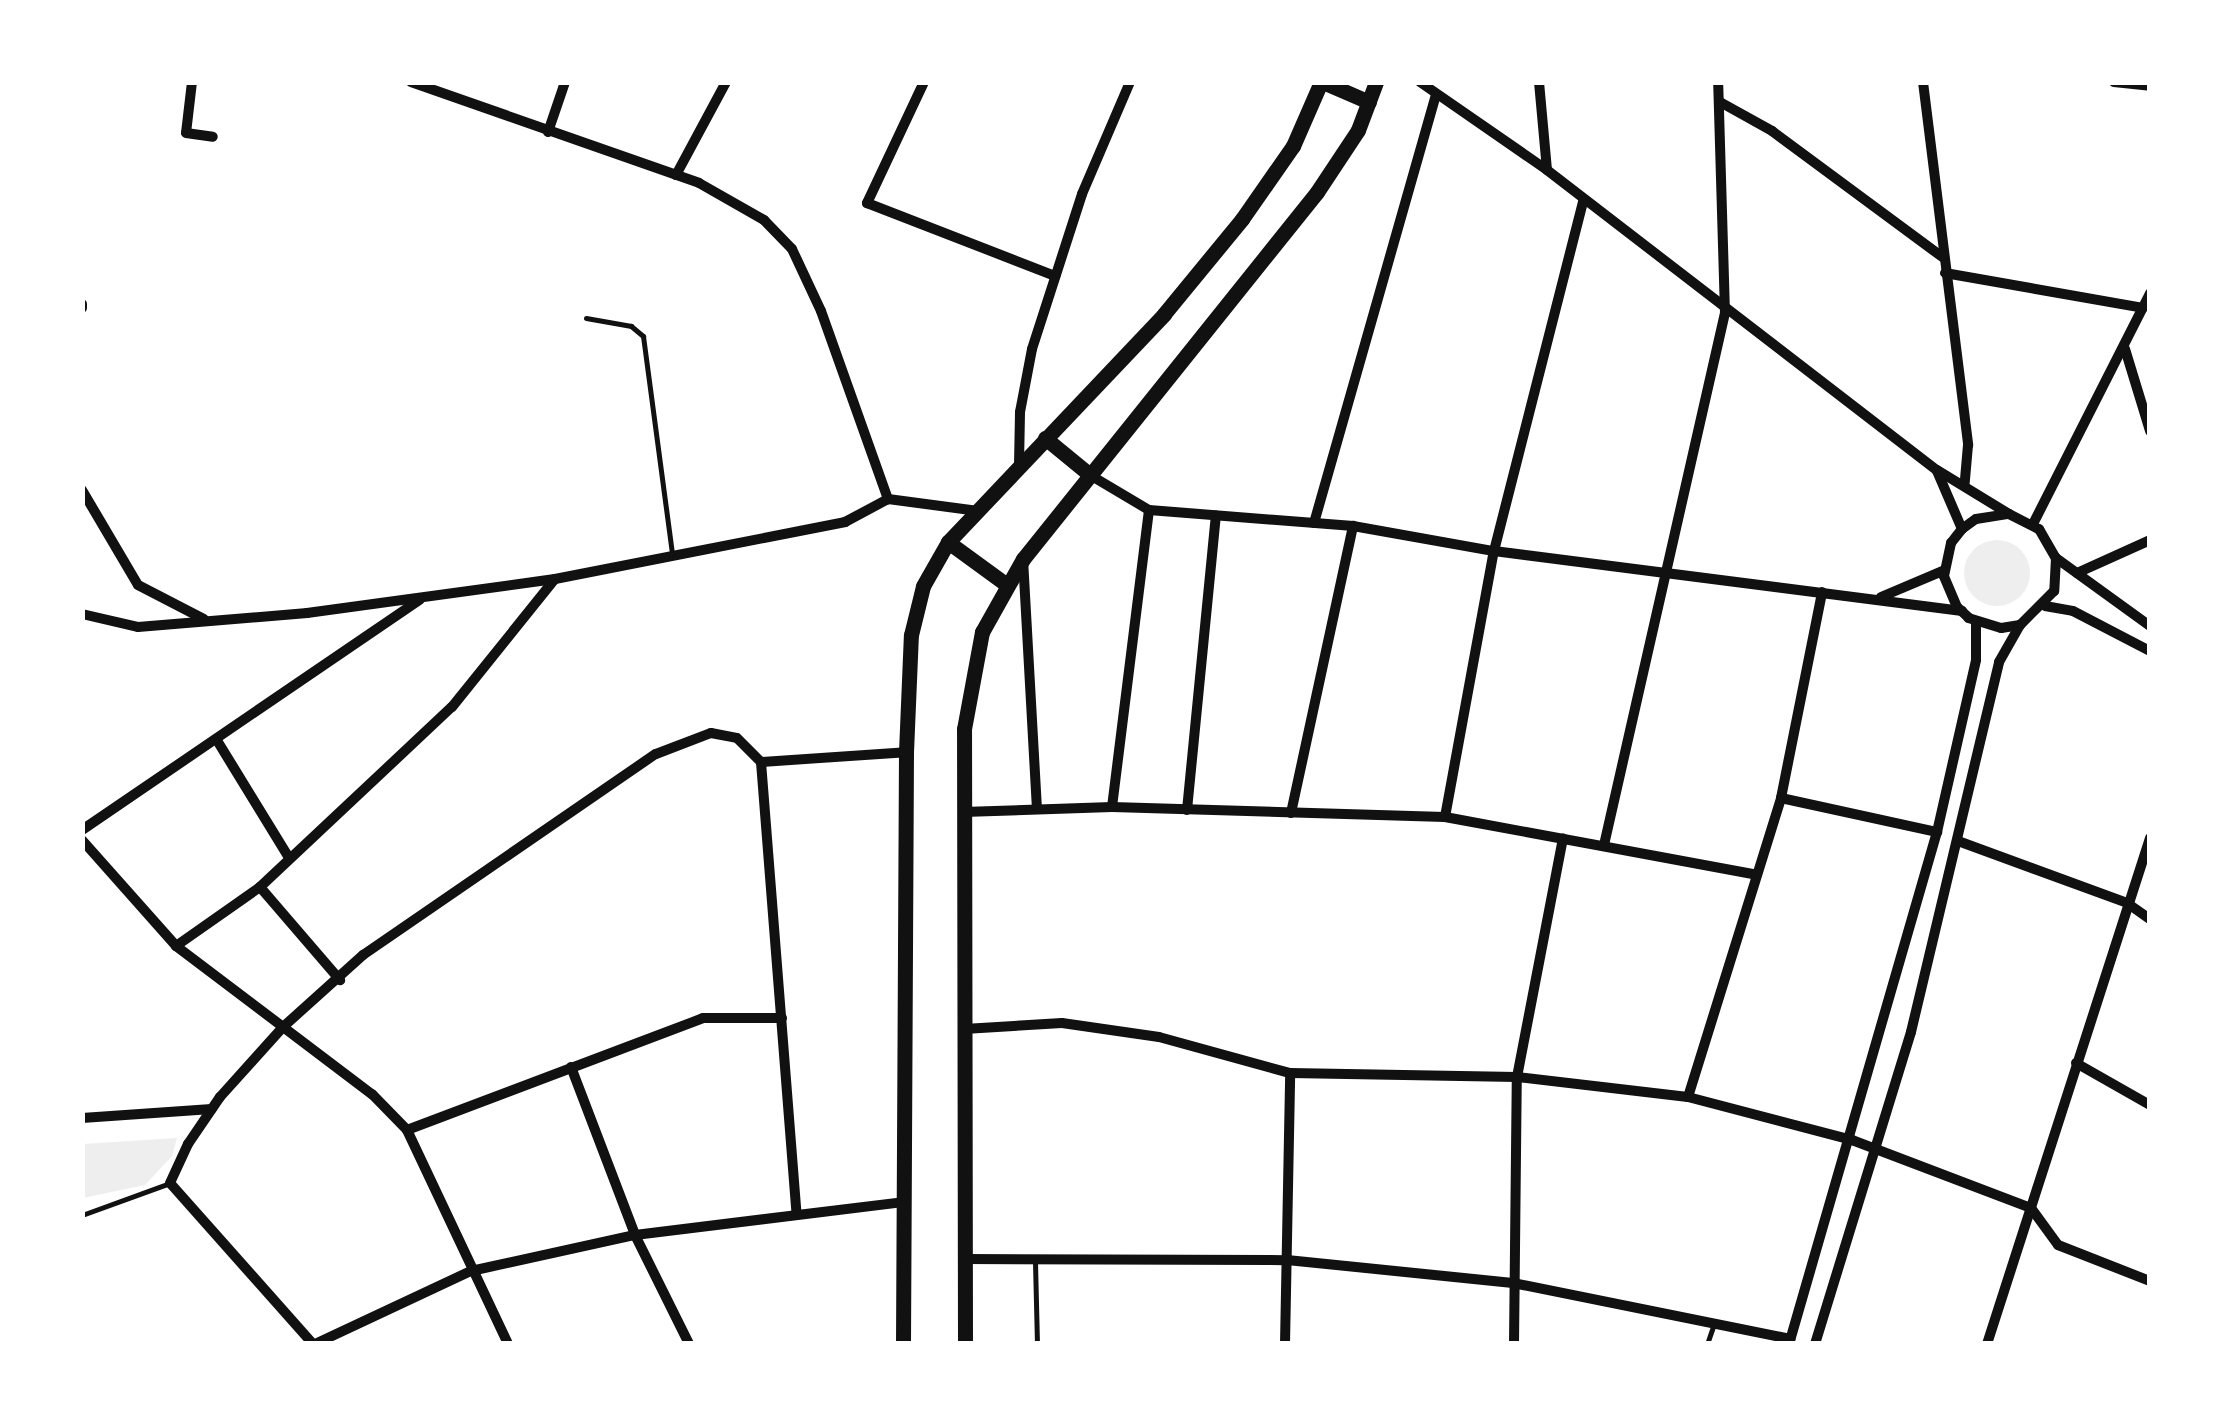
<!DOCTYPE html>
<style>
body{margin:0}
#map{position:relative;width:2232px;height:1426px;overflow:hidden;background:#fff;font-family:"Nunito Sans",sans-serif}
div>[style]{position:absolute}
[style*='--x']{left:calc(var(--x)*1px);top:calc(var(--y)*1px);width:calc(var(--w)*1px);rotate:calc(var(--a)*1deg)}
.green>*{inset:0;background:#eee}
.round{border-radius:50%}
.service>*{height:5px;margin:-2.5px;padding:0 2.5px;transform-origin:2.5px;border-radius:2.5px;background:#111}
.minor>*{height:10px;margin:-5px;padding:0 5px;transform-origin:5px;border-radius:5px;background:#111}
.primary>*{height:15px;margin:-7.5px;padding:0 7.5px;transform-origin:7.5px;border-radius:7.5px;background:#111}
span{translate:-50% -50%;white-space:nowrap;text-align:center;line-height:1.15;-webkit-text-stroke:8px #fff;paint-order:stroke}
.frame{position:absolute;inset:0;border:85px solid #fff;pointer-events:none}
</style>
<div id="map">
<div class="green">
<div class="round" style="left:1964px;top:540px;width:66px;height:66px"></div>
<div style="clip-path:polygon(177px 1138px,172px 1156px,145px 1185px,83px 1198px,83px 1144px)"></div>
</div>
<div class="service">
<div style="--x:586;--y:318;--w:46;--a:10.1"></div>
<div style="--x:631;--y:326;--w:16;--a:40"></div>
<div style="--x:643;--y:336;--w:219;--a:82.4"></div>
<div style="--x:82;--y:1215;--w:94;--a:-20"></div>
<div style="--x:1035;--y:1262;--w:82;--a:88.6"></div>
<div style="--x:1707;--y:1344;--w:21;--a:-71"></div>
</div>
<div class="minor">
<div style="--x:192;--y:82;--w:51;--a:96.7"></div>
<div style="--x:186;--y:133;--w:27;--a:8"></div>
<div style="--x:411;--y:82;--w:305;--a:19.3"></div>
<div style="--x:699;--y:183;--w:75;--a:29.6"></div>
<div style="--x:764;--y:220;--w:40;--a:46"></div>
<div style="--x:792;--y:249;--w:68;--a:64.9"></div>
<div style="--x:821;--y:311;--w:200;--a:70.4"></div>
<div style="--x:924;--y:82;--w:134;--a:115.2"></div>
<div style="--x:867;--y:203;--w:202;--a:21.2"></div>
<div style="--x:1420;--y:82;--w:155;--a:34.7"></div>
<div style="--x:1547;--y:170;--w:492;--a:37.6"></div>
<div style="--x:1937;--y:470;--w:84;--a:31.4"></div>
<div style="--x:1539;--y:82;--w:88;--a:84.8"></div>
<div style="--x:1923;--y:82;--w:366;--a:82.9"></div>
<div style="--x:1968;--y:445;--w:38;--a:95"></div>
<div style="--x:2114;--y:82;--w:36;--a:6"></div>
<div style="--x:1720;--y:102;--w:60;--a:29.1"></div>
<div style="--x:1772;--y:131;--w:212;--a:36.5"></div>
<div style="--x:548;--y:132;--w:53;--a:-71.2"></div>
<div style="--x:676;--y:175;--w:106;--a:-61.7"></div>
<div style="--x:1945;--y:273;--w:201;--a:10"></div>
<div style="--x:82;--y:304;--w:4;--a:90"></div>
<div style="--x:2125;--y:349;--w:86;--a:73"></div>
<div style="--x:1019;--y:465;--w:53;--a:-88.9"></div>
<div style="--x:1020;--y:412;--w:64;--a:-79.2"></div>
<div style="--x:1032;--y:349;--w:163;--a:-72.1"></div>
<div style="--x:1082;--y:194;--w:122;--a:-66.8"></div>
<div style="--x:1937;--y:471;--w:63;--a:66.7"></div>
<div style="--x:1090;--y:475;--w:69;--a:30.7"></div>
<div style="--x:1149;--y:510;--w:205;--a:4.5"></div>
<div style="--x:1353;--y:526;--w:143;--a:10.1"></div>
<div style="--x:1494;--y:551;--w:472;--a:7.3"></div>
<div style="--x:82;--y:490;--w:110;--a:59.5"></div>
<div style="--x:138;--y:585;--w:74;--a:27.3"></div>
<div style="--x:1314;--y:523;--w:444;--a:-74.1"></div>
<div style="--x:2033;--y:524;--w:259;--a:-63.1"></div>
<div style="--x:2056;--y:558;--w:33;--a:93"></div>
<div style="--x:2054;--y:591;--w:48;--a:135"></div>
<div style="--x:2020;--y:625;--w:19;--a:171"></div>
<div style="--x:2001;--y:628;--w:34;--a:-163"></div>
<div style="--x:1969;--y:618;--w:16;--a:-137"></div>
<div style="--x:1957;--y:607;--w:34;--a:-113"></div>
<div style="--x:1944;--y:576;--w:34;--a:-78"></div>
<div style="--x:1951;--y:543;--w:18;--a:-52"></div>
<div style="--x:1962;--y:529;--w:17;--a:-36"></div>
<div style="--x:1976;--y:519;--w:33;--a:-9"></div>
<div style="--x:2009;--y:514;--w:34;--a:27"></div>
<div style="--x:2039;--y:529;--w:34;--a:60"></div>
<div style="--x:2056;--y:558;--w:116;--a:35.9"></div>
<div style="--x:1023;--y:559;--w:249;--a:86.8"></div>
<div style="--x:2077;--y:573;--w:80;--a:-24.3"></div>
<div style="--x:1881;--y:597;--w:69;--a:-22.9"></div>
<div style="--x:2045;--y:606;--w:28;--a:10"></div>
<div style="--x:2073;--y:611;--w:87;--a:27.5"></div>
<div style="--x:82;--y:614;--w:57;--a:13.1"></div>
<div style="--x:138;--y:627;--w:170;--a:-4.7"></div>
<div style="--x:307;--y:613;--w:250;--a:-7.8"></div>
<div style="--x:555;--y:579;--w:296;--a:-11.1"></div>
<div style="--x:845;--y:522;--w:49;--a:-28.1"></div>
<div style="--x:888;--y:499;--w:91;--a:7.6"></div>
<div style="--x:218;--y:742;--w:136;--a:58.5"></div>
<div style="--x:761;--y:762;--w:145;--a:-3.9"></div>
<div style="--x:1781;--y:798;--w:160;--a:12.3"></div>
<div style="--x:1112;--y:807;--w:299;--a:-82.9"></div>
<div style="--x:1187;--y:810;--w:296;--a:-84.4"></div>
<div style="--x:963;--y:812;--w:149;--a:-1.9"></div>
<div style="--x:1112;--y:807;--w:333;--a:1.7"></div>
<div style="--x:1445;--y:817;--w:317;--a:10.5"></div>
<div style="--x:1291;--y:813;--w:294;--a:-77.8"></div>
<div style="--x:1445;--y:817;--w:270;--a:-79.6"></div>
<div style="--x:1494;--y:551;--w:361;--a:-75.7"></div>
<div style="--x:82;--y:830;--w:409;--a:-34.3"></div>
<div style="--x:82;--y:840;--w:142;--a:48.4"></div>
<div style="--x:176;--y:946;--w:246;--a:37.1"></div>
<div style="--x:372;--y:1094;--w:50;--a:45.8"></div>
<div style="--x:407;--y:1130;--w:237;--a:64.7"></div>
<div style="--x:1958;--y:841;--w:180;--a:20.1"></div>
<div style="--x:2127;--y:903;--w:28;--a:35"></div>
<div style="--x:1604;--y:845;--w:546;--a:-77.19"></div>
<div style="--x:1725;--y:313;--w:231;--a:-91.7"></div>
<div style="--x:260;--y:887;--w:123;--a:49.3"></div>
<div style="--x:176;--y:946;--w:103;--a:-35.1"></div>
<div style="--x:260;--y:887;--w:263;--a:-43.2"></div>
<div style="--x:452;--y:707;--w:163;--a:-51.2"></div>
<div style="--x:964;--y:1029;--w:98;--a:-3.5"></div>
<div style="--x:1062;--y:1023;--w:98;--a:8.2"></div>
<div style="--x:1159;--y:1037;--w:136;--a:15.4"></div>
<div style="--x:1290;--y:1073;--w:227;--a:1"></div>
<div style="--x:1517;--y:1077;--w:172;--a:6.7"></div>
<div style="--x:1688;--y:1097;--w:170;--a:14.7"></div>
<div style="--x:1852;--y:1140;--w:191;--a:20.8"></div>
<div style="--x:2031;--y:1208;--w:46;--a:53.9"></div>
<div style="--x:2058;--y:1245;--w:99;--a:21.4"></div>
<div style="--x:2076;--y:1063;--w:85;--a:29.6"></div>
<div style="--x:571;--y:1067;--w:180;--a:69.1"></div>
<div style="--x:635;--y:1235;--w:122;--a:63.6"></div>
<div style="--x:1688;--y:1097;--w:313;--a:-72.7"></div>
<div style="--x:1781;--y:798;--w:210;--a:-78.7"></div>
<div style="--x:82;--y:1118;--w:130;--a:-4"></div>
<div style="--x:407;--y:1130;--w:316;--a:-20.7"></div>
<div style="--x:703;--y:1018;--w:79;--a:0"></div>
<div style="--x:964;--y:1259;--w:323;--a:0.2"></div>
<div style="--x:1287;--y:1260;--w:227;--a:5.8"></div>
<div style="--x:1513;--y:1283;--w:283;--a:11.4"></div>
<div style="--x:313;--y:1344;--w:215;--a:-131.6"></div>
<div style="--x:170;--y:1183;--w:43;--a:-65.2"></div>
<div style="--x:188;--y:1144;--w:57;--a:-55.8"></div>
<div style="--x:220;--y:1097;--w:94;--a:-48"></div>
<div style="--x:283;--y:1027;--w:108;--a:-42"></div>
<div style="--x:363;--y:955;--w:355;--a:-34.5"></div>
<div style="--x:656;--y:754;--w:59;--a:-20.9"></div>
<div style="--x:711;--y:733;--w:26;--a:11"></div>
<div style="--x:737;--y:738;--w:34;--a:45"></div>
<div style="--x:761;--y:762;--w:454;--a:85.5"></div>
<div style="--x:315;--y:1344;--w:172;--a:-25.1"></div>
<div style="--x:471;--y:1271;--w:168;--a:-12.4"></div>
<div style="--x:635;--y:1235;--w:272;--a:-7"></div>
<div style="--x:1285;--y:1344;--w:271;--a:-88.9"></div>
<div style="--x:1514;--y:1344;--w:267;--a:-89.4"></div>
<div style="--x:1517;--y:1077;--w:243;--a:-79.1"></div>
<div style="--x:1789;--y:1344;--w:533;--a:-73.88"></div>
<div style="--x:1937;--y:832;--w:176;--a:-77.2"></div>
<div style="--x:1976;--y:660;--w:39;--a:-90"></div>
<div style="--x:1815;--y:1344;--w:326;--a:-72.9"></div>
<div style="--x:1911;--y:1032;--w:380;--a:-76.6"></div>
<div style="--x:1999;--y:662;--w:43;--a:-60.4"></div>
<div style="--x:1987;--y:1344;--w:532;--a:-72.14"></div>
</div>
<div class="primary">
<div style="--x:1323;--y:82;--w:50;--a:23.5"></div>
<div style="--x:1045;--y:438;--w:58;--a:39.4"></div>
<div style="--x:948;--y:542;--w:73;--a:36.1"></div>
<div style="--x:903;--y:1344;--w:592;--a:-89.71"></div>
<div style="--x:906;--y:752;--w:117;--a:-87.6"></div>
<div style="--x:911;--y:635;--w:50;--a:-76.2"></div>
<div style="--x:923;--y:586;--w:51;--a:-60.4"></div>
<div style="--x:948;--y:542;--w:314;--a:-46.5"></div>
<div style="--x:1164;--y:314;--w:123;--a:-50.6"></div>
<div style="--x:1242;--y:219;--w:89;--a:-55.1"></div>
<div style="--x:1293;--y:146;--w:70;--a:-66.4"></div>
<div style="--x:965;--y:1344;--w:615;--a:-90.09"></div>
<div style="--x:964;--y:729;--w:99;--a:-79.5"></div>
<div style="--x:982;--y:632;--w:84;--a:-60.7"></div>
<div style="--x:1023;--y:559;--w:470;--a:-51.3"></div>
<div style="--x:1317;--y:192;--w:74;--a:-56.5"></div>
<div style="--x:1358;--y:130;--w:51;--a:-69.4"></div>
</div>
<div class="frame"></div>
</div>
